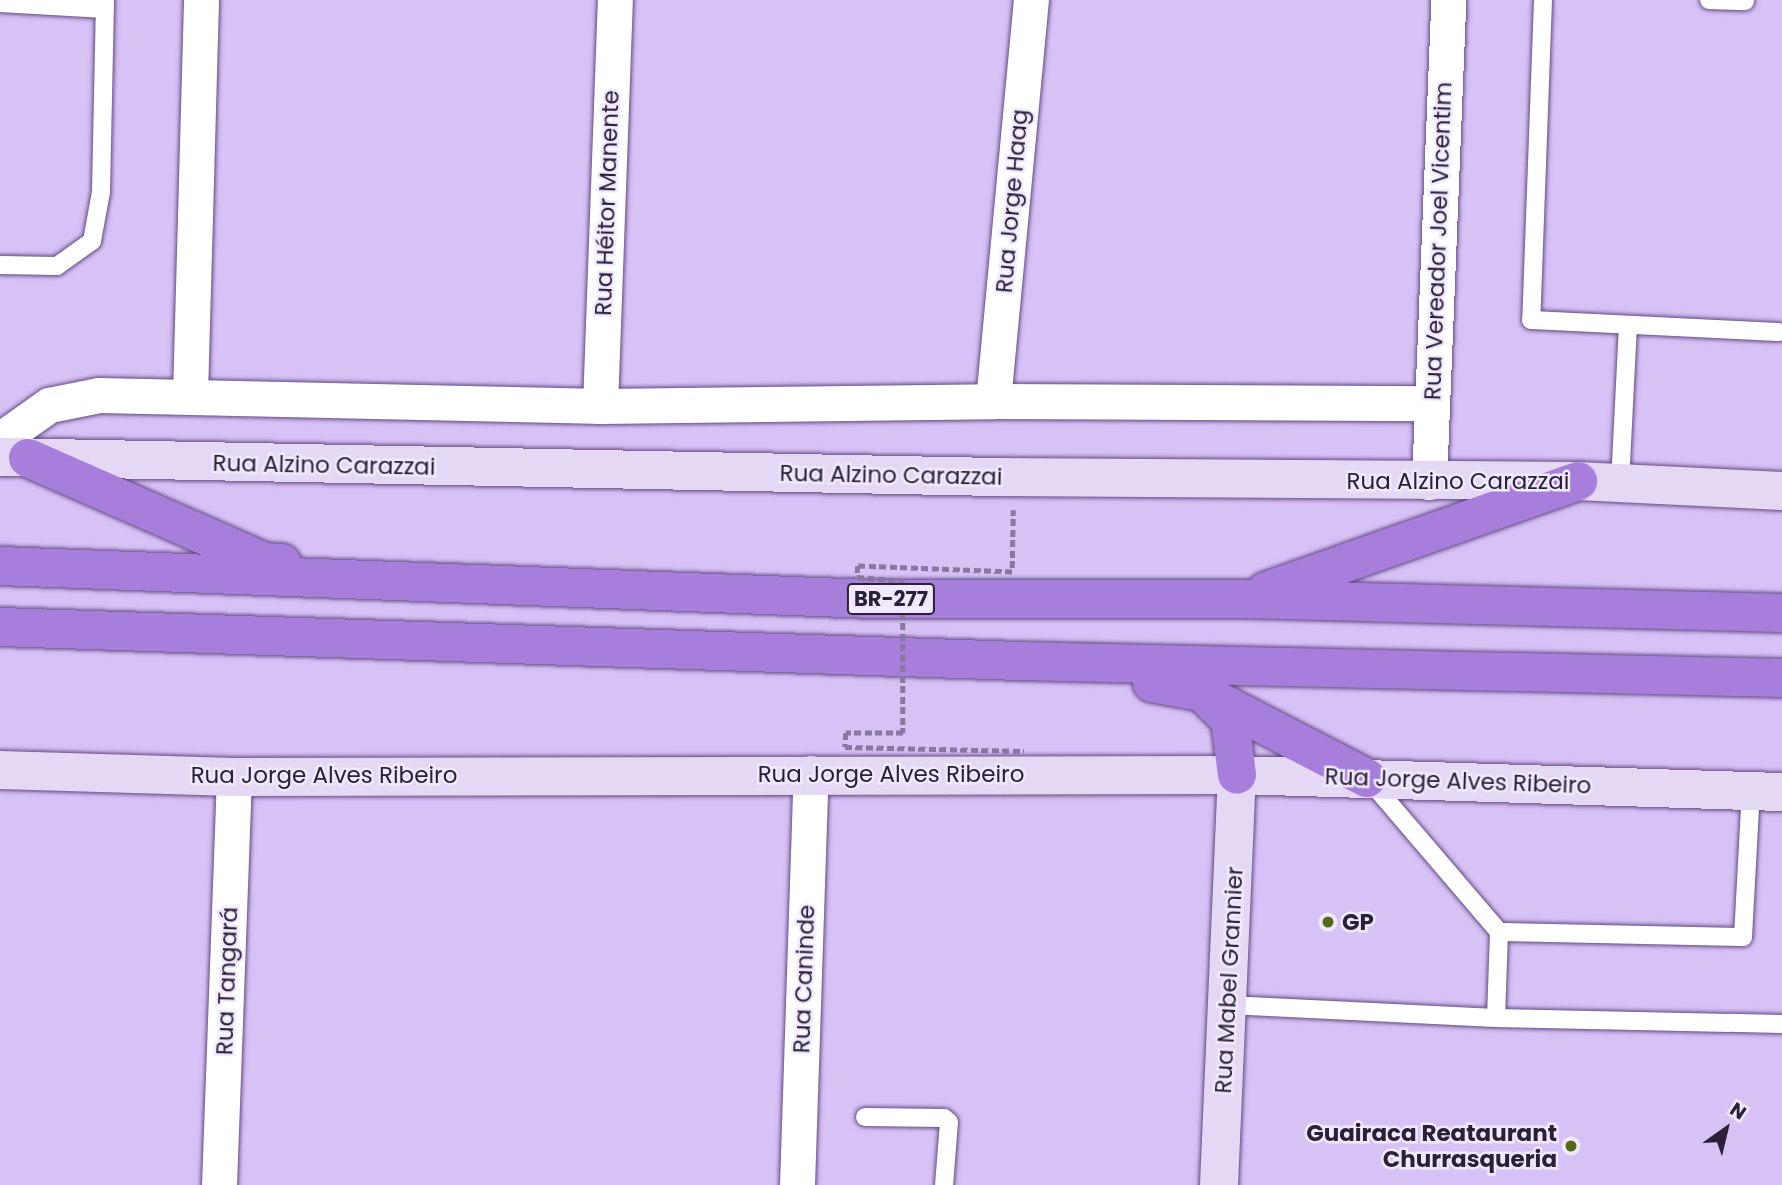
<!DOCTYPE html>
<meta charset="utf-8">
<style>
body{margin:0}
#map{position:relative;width:1782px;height:1185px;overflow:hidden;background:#d7c2f6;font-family:Poppins,sans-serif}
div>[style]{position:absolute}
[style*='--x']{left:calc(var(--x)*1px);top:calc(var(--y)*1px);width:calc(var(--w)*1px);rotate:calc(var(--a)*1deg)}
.path>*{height:4.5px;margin-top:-2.25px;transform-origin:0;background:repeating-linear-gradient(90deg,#88789f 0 7px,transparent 0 10.5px)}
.roads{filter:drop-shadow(0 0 2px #634a83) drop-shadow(0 0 2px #634a83)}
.lane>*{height:18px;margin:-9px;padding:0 9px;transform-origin:9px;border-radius:9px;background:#fff}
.street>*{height:35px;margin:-17.5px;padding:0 17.5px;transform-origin:17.5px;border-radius:17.5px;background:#fff}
.secondary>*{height:38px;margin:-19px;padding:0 19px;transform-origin:19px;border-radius:19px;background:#e5d8f5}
.highway>*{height:38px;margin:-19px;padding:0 19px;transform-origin:19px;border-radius:19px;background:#a87edd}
.path-bridge>*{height:4.5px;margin-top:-2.25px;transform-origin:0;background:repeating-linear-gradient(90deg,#88789f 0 7px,transparent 0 10.5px)}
.dots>*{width:19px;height:19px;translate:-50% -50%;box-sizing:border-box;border:4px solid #f1eafe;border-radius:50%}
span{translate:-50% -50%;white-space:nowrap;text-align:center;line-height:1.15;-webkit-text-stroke:5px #f1eafe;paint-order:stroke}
.shield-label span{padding:2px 5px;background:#f1eafe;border:2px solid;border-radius:5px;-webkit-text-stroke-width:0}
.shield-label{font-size:21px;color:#2a2038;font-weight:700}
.street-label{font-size:23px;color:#2a2038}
.poi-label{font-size:23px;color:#2a2038;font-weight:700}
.left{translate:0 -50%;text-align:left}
.right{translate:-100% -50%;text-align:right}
.north{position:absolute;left:1691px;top:1094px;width:70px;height:70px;-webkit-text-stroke:5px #f1eafe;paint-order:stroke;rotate:34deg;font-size:19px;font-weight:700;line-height:28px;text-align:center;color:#2a2038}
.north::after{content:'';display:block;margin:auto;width:24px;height:32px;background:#2a2038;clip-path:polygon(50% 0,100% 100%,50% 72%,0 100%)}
</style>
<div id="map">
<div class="path">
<div style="--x:1012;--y:568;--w:58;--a:-89"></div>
</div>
<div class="roads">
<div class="lane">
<div style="--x:1543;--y:0;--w:320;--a:92.1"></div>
<div style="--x:1531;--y:320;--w:248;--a:2.8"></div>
<div style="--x:1709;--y:0;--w:36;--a:2"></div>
<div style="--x:0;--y:3;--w:105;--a:3.3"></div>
<div style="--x:0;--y:265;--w:57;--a:1"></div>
<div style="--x:57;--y:266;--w:43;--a:-35.5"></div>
<div style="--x:92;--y:241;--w:50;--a:-79.6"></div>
<div style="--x:101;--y:192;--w:192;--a:-88.8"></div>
<div style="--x:1620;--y:483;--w:158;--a:-87.1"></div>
<div style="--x:1371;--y:782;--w:197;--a:49.5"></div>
<div style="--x:1499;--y:932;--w:86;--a:92"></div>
<div style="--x:1499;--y:932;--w:244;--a:1.2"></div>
<div style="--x:1743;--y:937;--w:146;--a:-86.9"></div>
<div style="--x:1228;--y:1005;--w:268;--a:2.8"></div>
<div style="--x:1496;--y:1018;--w:286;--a:1.2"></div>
<div style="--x:865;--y:1117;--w:79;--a:0.7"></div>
<div style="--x:944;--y:1118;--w:6;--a:39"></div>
<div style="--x:949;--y:1122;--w:63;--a:94.5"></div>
</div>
<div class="street">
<div style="--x:190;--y:395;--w:395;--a:-88.4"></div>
<div style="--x:993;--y:401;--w:403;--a:-84.6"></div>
<div style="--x:600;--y:406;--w:406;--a:-87.9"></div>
<div style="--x:0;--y:449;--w:17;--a:-62"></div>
<div style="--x:8;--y:434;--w:50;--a:-35.3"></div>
<div style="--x:49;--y:405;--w:51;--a:-11.3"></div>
<div style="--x:99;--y:395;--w:501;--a:1.26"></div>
<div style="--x:600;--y:406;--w:393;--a:-0.7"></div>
<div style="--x:993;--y:401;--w:439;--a:0.3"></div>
<div style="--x:1429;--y:482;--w:482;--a:-87.7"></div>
<div style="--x:219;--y:1185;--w:408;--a:-87.9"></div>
<div style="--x:797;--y:1185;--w:412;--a:-88.1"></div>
</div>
<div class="secondary">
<div style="--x:0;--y:457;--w:997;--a:1.15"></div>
<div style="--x:997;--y:477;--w:581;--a:0.39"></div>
<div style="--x:1578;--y:481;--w:204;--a:2.8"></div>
<div style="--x:0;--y:770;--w:234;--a:1.7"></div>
<div style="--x:234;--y:777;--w:1003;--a:-0.11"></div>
<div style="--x:1237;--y:775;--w:545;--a:1.79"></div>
<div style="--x:1219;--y:1185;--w:410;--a:-87.5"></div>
</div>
<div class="highway">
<div style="--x:28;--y:458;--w:259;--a:23.7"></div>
<div style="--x:265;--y:562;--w:17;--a:3"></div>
<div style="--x:0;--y:566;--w:871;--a:2.17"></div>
<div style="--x:870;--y:599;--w:374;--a:0"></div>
<div style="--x:1244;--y:599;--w:538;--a:1.49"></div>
<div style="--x:1266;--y:591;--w:331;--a:-19.4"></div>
<div style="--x:0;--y:627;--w:1019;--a:1.91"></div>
<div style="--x:1018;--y:661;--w:764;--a:1.27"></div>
<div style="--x:1152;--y:683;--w:50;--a:10.4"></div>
<div style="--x:1201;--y:692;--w:187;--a:27.4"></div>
<div style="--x:1208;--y:698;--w:31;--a:45"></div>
<div style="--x:1230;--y:720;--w:55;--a:82.7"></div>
</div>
</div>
<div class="path-bridge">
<div style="--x:1012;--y:572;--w:154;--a:-177.8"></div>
<div style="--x:858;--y:566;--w:11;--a:95"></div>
<div style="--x:857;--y:577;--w:46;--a:5"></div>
<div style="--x:903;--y:581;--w:152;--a:90"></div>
<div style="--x:903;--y:733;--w:57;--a:180"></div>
<div style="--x:846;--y:733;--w:14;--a:94"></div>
<div style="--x:845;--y:747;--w:179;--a:1.3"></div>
</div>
<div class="dots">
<div style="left:1328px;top:922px;background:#546917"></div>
<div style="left:1571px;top:1146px;background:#546917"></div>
</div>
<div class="shield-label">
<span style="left:891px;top:599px">BR-277</span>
</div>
<div class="street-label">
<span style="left:1012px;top:201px;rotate:-85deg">Rua Jorge Haag</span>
<span style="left:607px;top:203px;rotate:-88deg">Rua Héitor Manente</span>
<span style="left:1438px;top:241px;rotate:-88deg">Rua Vereador Joel Vicentim</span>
<span style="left:324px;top:465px;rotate:1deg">Rua Alzino Carazzai</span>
<span style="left:891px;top:475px;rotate:1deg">Rua Alzino Carazzai</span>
<span style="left:1458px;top:481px">Rua Alzino Carazzai</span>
<span style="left:891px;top:774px">Rua Jorge Alves Ribeiro</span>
<span style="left:324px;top:775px">Rua Jorge Alves Ribeiro</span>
<span style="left:1458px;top:781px;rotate:2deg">Rua Jorge Alves Ribeiro</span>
<span style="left:804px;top:979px;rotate:-88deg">Rua Caninde</span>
<span style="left:1229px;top:980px;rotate:-87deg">Rua Mabel Grannier</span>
<span style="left:227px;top:981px;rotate:-88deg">Rua Tangará</span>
</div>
<div class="poi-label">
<span class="left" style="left:1342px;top:922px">GP</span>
<span class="right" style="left:1557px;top:1146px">Guairaca Reataurant<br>Churrasqueria</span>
</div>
<div class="north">N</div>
</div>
